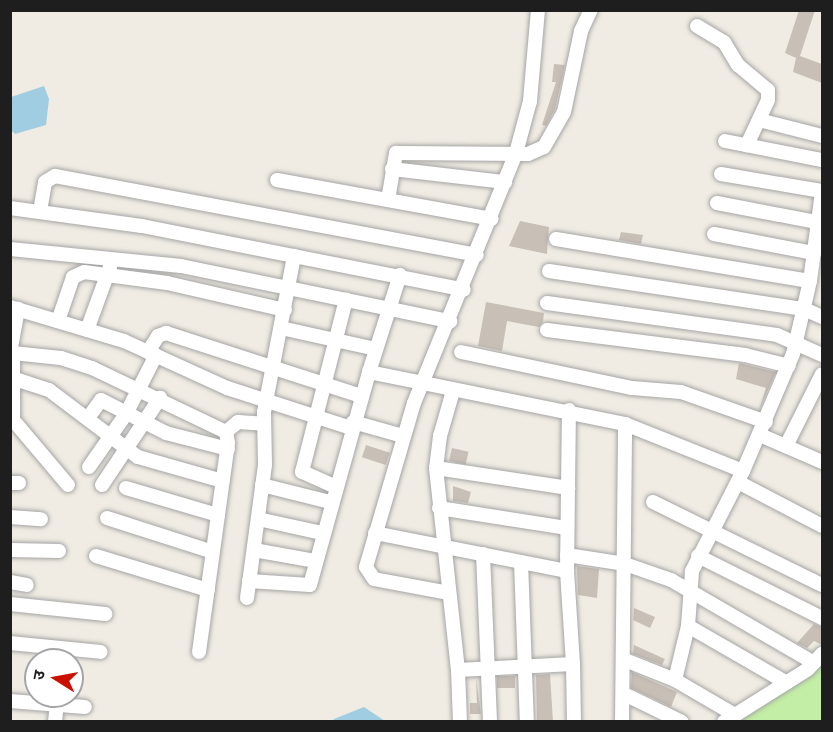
<!DOCTYPE html>
<meta charset="utf-8">
<style>
body{margin:0}
#map{position:relative;width:833px;height:732px;overflow:hidden;background:#f0ece3;font-family:"Exo 2","Noto Sans Devanagari",sans-serif}
div>[style]{position:absolute}
[style*='--x']{left:calc(var(--x)*1px);top:calc(var(--y)*1px);width:calc(var(--w)*1px);rotate:calc(var(--a)*1deg)}
.grass>*{inset:0;background:#c3eea5}
.water>*{inset:0;background:#a0cde1}
.building>*{inset:0;background:#c8bfb6;transform-origin:0 0}
.roads{filter:drop-shadow(0 0 2px #a5a5a5) drop-shadow(0 0 2px #a5a5a5)}
.street>*{height:14px;margin:-7px;padding:0 7px;transform-origin:7px;border-radius:7px;background:#fff}
span{translate:-50% -50%;white-space:nowrap;text-align:center;line-height:1.15;-webkit-text-stroke:6px #fff;paint-order:stroke}
.frame{position:absolute;inset:0;border:12px solid #1e1e1e;pointer-events:none}
.north{position:absolute;left:24px;top:648px;width:60px;height:60px;box-sizing:border-box;background:#fff;border:2px solid #a5a5a5;border-radius:50%;rotate:281deg;font-size:16px;font-weight:700;line-height:24px;text-align:center;color:#1e1e1e}
.north::after{content:'';display:block;margin:auto;width:21px;height:27px;background:#cc1000;clip-path:polygon(50% 0,100% 100%,50% 72%,0 100%)}
</style>
<div id="map">
<div class="grass">
<div style="clip-path:polygon(822px 665px,822px 721px,725px 721px)"></div>
</div>
<div class="water">
<div style="clip-path:polygon(44px 86px,49px 99px,46px 125px,15px 134px,11px 130px,11px 97px)"></div>
<div style="clip-path:polygon(364px 707px,385px 721px,333px 721px,334px 719px)"></div>
</div>
<div class="building">
<div style="clip-path:polygon(799px 10px,815px 10px,800px 56px,822px 64px,822px 83px,793px 72px,796px 58px,785px 53px)"></div>
<div style="clip-path:polygon(554px 64px,565px 65px,555px 109px,546px 126px,542px 125px,556px 82px,552px 82px)"></div>
<div style="clip-path:polygon(520px 221px,549px 227px,547px 254px,509px 246px)"></div>
<div style="clip-path:polygon(621px 232px,643px 235px,641px 244px,619px 240px)"></div>
<div style="clip-path:polygon(486px 302px,544px 313px,543px 322px,539px 327px,507px 321px,502px 351px,478px 346px)"></div>
<div style="clip-path:polygon(739px 363px,776px 372px,759px 410px,766px 388px,736px 379px)"></div>
<div style="left:366px;top:445px;width:25px;height:13px;rotate:18deg"></div>
<div style="left:452px;top:448px;width:17px;height:13px;rotate:13deg"></div>
<div style="clip-path:polygon(453px 486px,471px 492px,468px 503px,453px 501px)"></div>
<div style="clip-path:polygon(577px 566px,599px 569px,597px 598px,578px 595px)"></div>
<div style="clip-path:polygon(634px 608px,655px 617px,650px 628px,633px 620px)"></div>
<div style="clip-path:polygon(814px 624px,822px 627px,822px 645px,814px 641px,807px 648px,797px 643px)"></div>
<div style="clip-path:polygon(634px 645px,665px 659px,662px 665px,633px 654px)"></div>
<div style="clip-path:polygon(632px 672px,677px 692px,671px 707px,631px 688px)"></div>
<div style="clip-path:polygon(550px 674px,553px 722px,537px 722px,536px 675px)"></div>
<div style="left:515px;top:676px;width:12px;height:18px;rotate:90deg"></div>
<div style="clip-path:polygon(476px 678px,481px 714px,470px 714px,470px 703px,477px 703px)"></div>
</div>
<div class="roads">
<div class="street">
<div style="--x:697;--y:26;--w:31;--a:31"></div>
<div style="--x:724;--y:42;--w:27;--a:59"></div>
<div style="--x:738;--y:65;--w:39;--a:40"></div>
<div style="--x:768;--y:90;--w:10;--a:90"></div>
<div style="--x:768;--y:100;--w:50;--a:115"></div>
<div style="--x:759;--y:120;--w:65;--a:14.3"></div>
<div style="--x:725;--y:141;--w:99;--a:11.1"></div>
<div style="--x:392;--y:169;--w:114;--a:6.6"></div>
<div style="--x:721;--y:174;--w:102;--a:9.6"></div>
<div style="--x:277;--y:180;--w:218;--a:10.3"></div>
<div style="--x:388;--y:200;--w:48;--a:-80.3"></div>
<div style="--x:396;--y:153;--w:132;--a:0.4"></div>
<div style="--x:528;--y:154;--w:17;--a:-24"></div>
<div style="--x:544;--y:147;--w:40;--a:-60.3"></div>
<div style="--x:564;--y:112;--w:83;--a:-78.1"></div>
<div style="--x:581;--y:31;--w:23;--a:-65"></div>
<div style="--x:717;--y:203;--w:107;--a:10.8"></div>
<div style="--x:10;--y:208;--w:133;--a:7.8"></div>
<div style="--x:142;--y:226;--w:328;--a:11.2"></div>
<div style="--x:40;--y:211;--w:29;--a:-80"></div>
<div style="--x:45;--y:182;--w:12;--a:-31"></div>
<div style="--x:55;--y:176;--w:429;--a:10.6"></div>
<div style="--x:714;--y:234;--w:102;--a:10.8"></div>
<div style="--x:556;--y:239;--w:257;--a:9.4"></div>
<div style="--x:10;--y:249;--w:172;--a:5.7"></div>
<div style="--x:181;--y:266;--w:275;--a:11.6"></div>
<div style="--x:549;--y:271;--w:258;--a:8.5"></div>
<div style="--x:804;--y:309;--w:20;--a:24"></div>
<div style="--x:547;--y:303;--w:232;--a:7.9"></div>
<div style="--x:777;--y:335;--w:49;--a:24"></div>
<div style="--x:10;--y:307;--w:119;--a:16.6"></div>
<div style="--x:124;--y:341;--w:113;--a:24.5"></div>
<div style="--x:227;--y:388;--w:130;--a:17.9"></div>
<div style="--x:58;--y:321;--w:46;--a:-71.2"></div>
<div style="--x:73;--y:277;--w:12;--a:-24"></div>
<div style="--x:84;--y:272;--w:84;--a:7.5"></div>
<div style="--x:167;--y:283;--w:121;--a:12.9"></div>
<div style="--x:281;--y:328;--w:97;--a:12.5"></div>
<div style="--x:87;--y:330;--w:67;--a:-69.9"></div>
<div style="--x:547;--y:330;--w:200;--a:7.2"></div>
<div style="--x:745;--y:355;--w:45;--a:14"></div>
<div style="--x:148;--y:352;--w:19;--a:-58"></div>
<div style="--x:158;--y:336;--w:9;--a:-21"></div>
<div style="--x:166;--y:333;--w:205;--a:17.9"></div>
<div style="--x:461;--y:352;--w:175;--a:11.9"></div>
<div style="--x:632;--y:388;--w:49;--a:4.7"></div>
<div style="--x:681;--y:392;--w:90;--a:19.4"></div>
<div style="--x:10;--y:353;--w:45;--a:-79.7"></div>
<div style="--x:369;--y:372;--w:102;--a:-72.3"></div>
<div style="--x:12;--y:378;--w:39;--a:18"></div>
<div style="--x:49;--y:390;--w:111;--a:37"></div>
<div style="--x:138;--y:457;--w:88;--a:15.8"></div>
<div style="--x:453;--y:391;--w:47;--a:106.1"></div>
<div style="--x:440;--y:436;--w:32;--a:97"></div>
<div style="--x:436;--y:468;--w:203;--a:83.8"></div>
<div style="--x:458;--y:670;--w:115;--a:-3"></div>
<div style="--x:573;--y:664;--w:93;--a:-93.7"></div>
<div style="--x:567;--y:571;--w:161;--a:-89.3"></div>
<div style="--x:88;--y:418;--w:22;--a:-54"></div>
<div style="--x:101;--y:400;--w:73;--a:26.9"></div>
<div style="--x:166;--y:433;--w:64;--a:14.5"></div>
<div style="--x:353;--y:422;--w:52;--a:15.6"></div>
<div style="--x:226;--y:432;--w:16;--a:-40"></div>
<div style="--x:238;--y:422;--w:26;--a:4"></div>
<div style="--x:760;--y:435;--w:68;--a:23.5"></div>
<div style="--x:786;--y:446;--w:80;--a:-63.4"></div>
<div style="--x:89;--y:467;--w:65;--a:-55.1"></div>
<div style="--x:126;--y:414;--w:66;--a:-63"></div>
<div style="--x:436;--y:468;--w:134;--a:8.6"></div>
<div style="--x:738;--y:482;--w:95;--a:27.6"></div>
<div style="--x:10;--y:483;--w:9;--a:0"></div>
<div style="--x:68;--y:485;--w:85;--a:-130.2"></div>
<div style="--x:13;--y:420;--w:67;--a:-90"></div>
<div style="--x:13;--y:353;--w:48;--a:5.9"></div>
<div style="--x:61;--y:358;--w:33;--a:18"></div>
<div style="--x:92;--y:368;--w:148;--a:25.5"></div>
<div style="--x:226;--y:432;--w:11;--a:80"></div>
<div style="--x:228;--y:443;--w:211;--a:97.9"></div>
<div style="--x:102;--y:485;--w:105;--a:-56.3"></div>
<div style="--x:262;--y:485;--w:70;--a:14"></div>
<div style="--x:334;--y:486;--w:35;--a:-156"></div>
<div style="--x:302;--y:472;--w:178;--a:-75.7"></div>
<div style="--x:126;--y:488;--w:96;--a:16.4"></div>
<div style="--x:653;--y:502;--w:188;--a:26.2"></div>
<div style="--x:439;--y:508;--w:130;--a:8.9"></div>
<div style="--x:10;--y:517;--w:31;--a:4"></div>
<div style="--x:107;--y:518;--w:111;--a:17.8"></div>
<div style="--x:258;--y:519;--w:66;--a:12.3"></div>
<div style="--x:375;--y:533;--w:196;--a:11.2"></div>
<div style="--x:10;--y:550;--w:49;--a:1.2"></div>
<div style="--x:254;--y:550;--w:63;--a:10.1"></div>
<div style="--x:483;--y:554;--w:168;--a:87.6"></div>
<div style="--x:567;--y:555;--w:59;--a:8.8"></div>
<div style="--x:625;--y:564;--w:49;--a:19.2"></div>
<div style="--x:671;--y:580;--w:165;--a:30.1"></div>
<div style="--x:96;--y:556;--w:117;--a:16.9"></div>
<div style="--x:698;--y:556;--w:139;--a:26.6"></div>
<div style="--x:521;--y:562;--w:160;--a:87.9"></div>
<div style="--x:249;--y:581;--w:61;--a:3.8"></div>
<div style="--x:310;--y:585;--w:221;--a:-74.5"></div>
<div style="--x:369;--y:372;--w:261;--a:11.5"></div>
<div style="--x:625;--y:424;--w:127;--a:21.7"></div>
<div style="--x:743;--y:471;--w:127;--a:-66.9"></div>
<div style="--x:793;--y:354;--w:75;--a:-76.9"></div>
<div style="--x:810;--y:281;--w:90;--a:-82.3"></div>
<div style="--x:10;--y:582;--w:17;--a:10"></div>
<div style="--x:449;--y:593;--w:76;--a:-169.4"></div>
<div style="--x:374;--y:579;--w:14;--a:-124"></div>
<div style="--x:366;--y:567;--w:171;--a:-73.7"></div>
<div style="--x:414;--y:403;--w:270;--a:-67.8"></div>
<div style="--x:516;--y:153;--w:54;--a:-74.9"></div>
<div style="--x:530;--y:101;--w:91;--a:-85"></div>
<div style="--x:247;--y:598;--w:134;--a:-82.3"></div>
<div style="--x:265;--y:465;--w:53;--a:-91.1"></div>
<div style="--x:264;--y:412;--w:159;--a:-79.1"></div>
<div style="--x:10;--y:604;--w:96;--a:6"></div>
<div style="--x:688;--y:626;--w:114;--a:29.9"></div>
<div style="--x:10;--y:643;--w:91;--a:5.6"></div>
<div style="--x:625;--y:660;--w:54;--a:21.8"></div>
<div style="--x:675;--y:680;--w:56;--a:-76.5"></div>
<div style="--x:688;--y:626;--w:55;--a:-85.8"></div>
<div style="--x:692;--y:571;--w:112;--a:-63"></div>
<div style="--x:573;--y:664;--w:58;--a:89"></div>
<div style="--x:458;--y:670;--w:52;--a:87.8"></div>
<div style="--x:675;--y:680;--w:69;--a:30.3"></div>
<div style="--x:624;--y:694;--w:64;--a:25.8"></div>
<div style="--x:10;--y:701;--w:75;--a:4.6"></div>
<div style="--x:55;--y:722;--w:18;--a:-84"></div>
<div style="--x:622;--y:722;--w:298;--a:-89.4"></div>
<div style="--x:724;--y:722;--w:99;--a:-32.2"></div>
<div style="--x:808;--y:669;--w:21;--a:-47"></div>
</div>
</div>
<div class="frame"></div>
<div class="north">उ</div>
</div>
